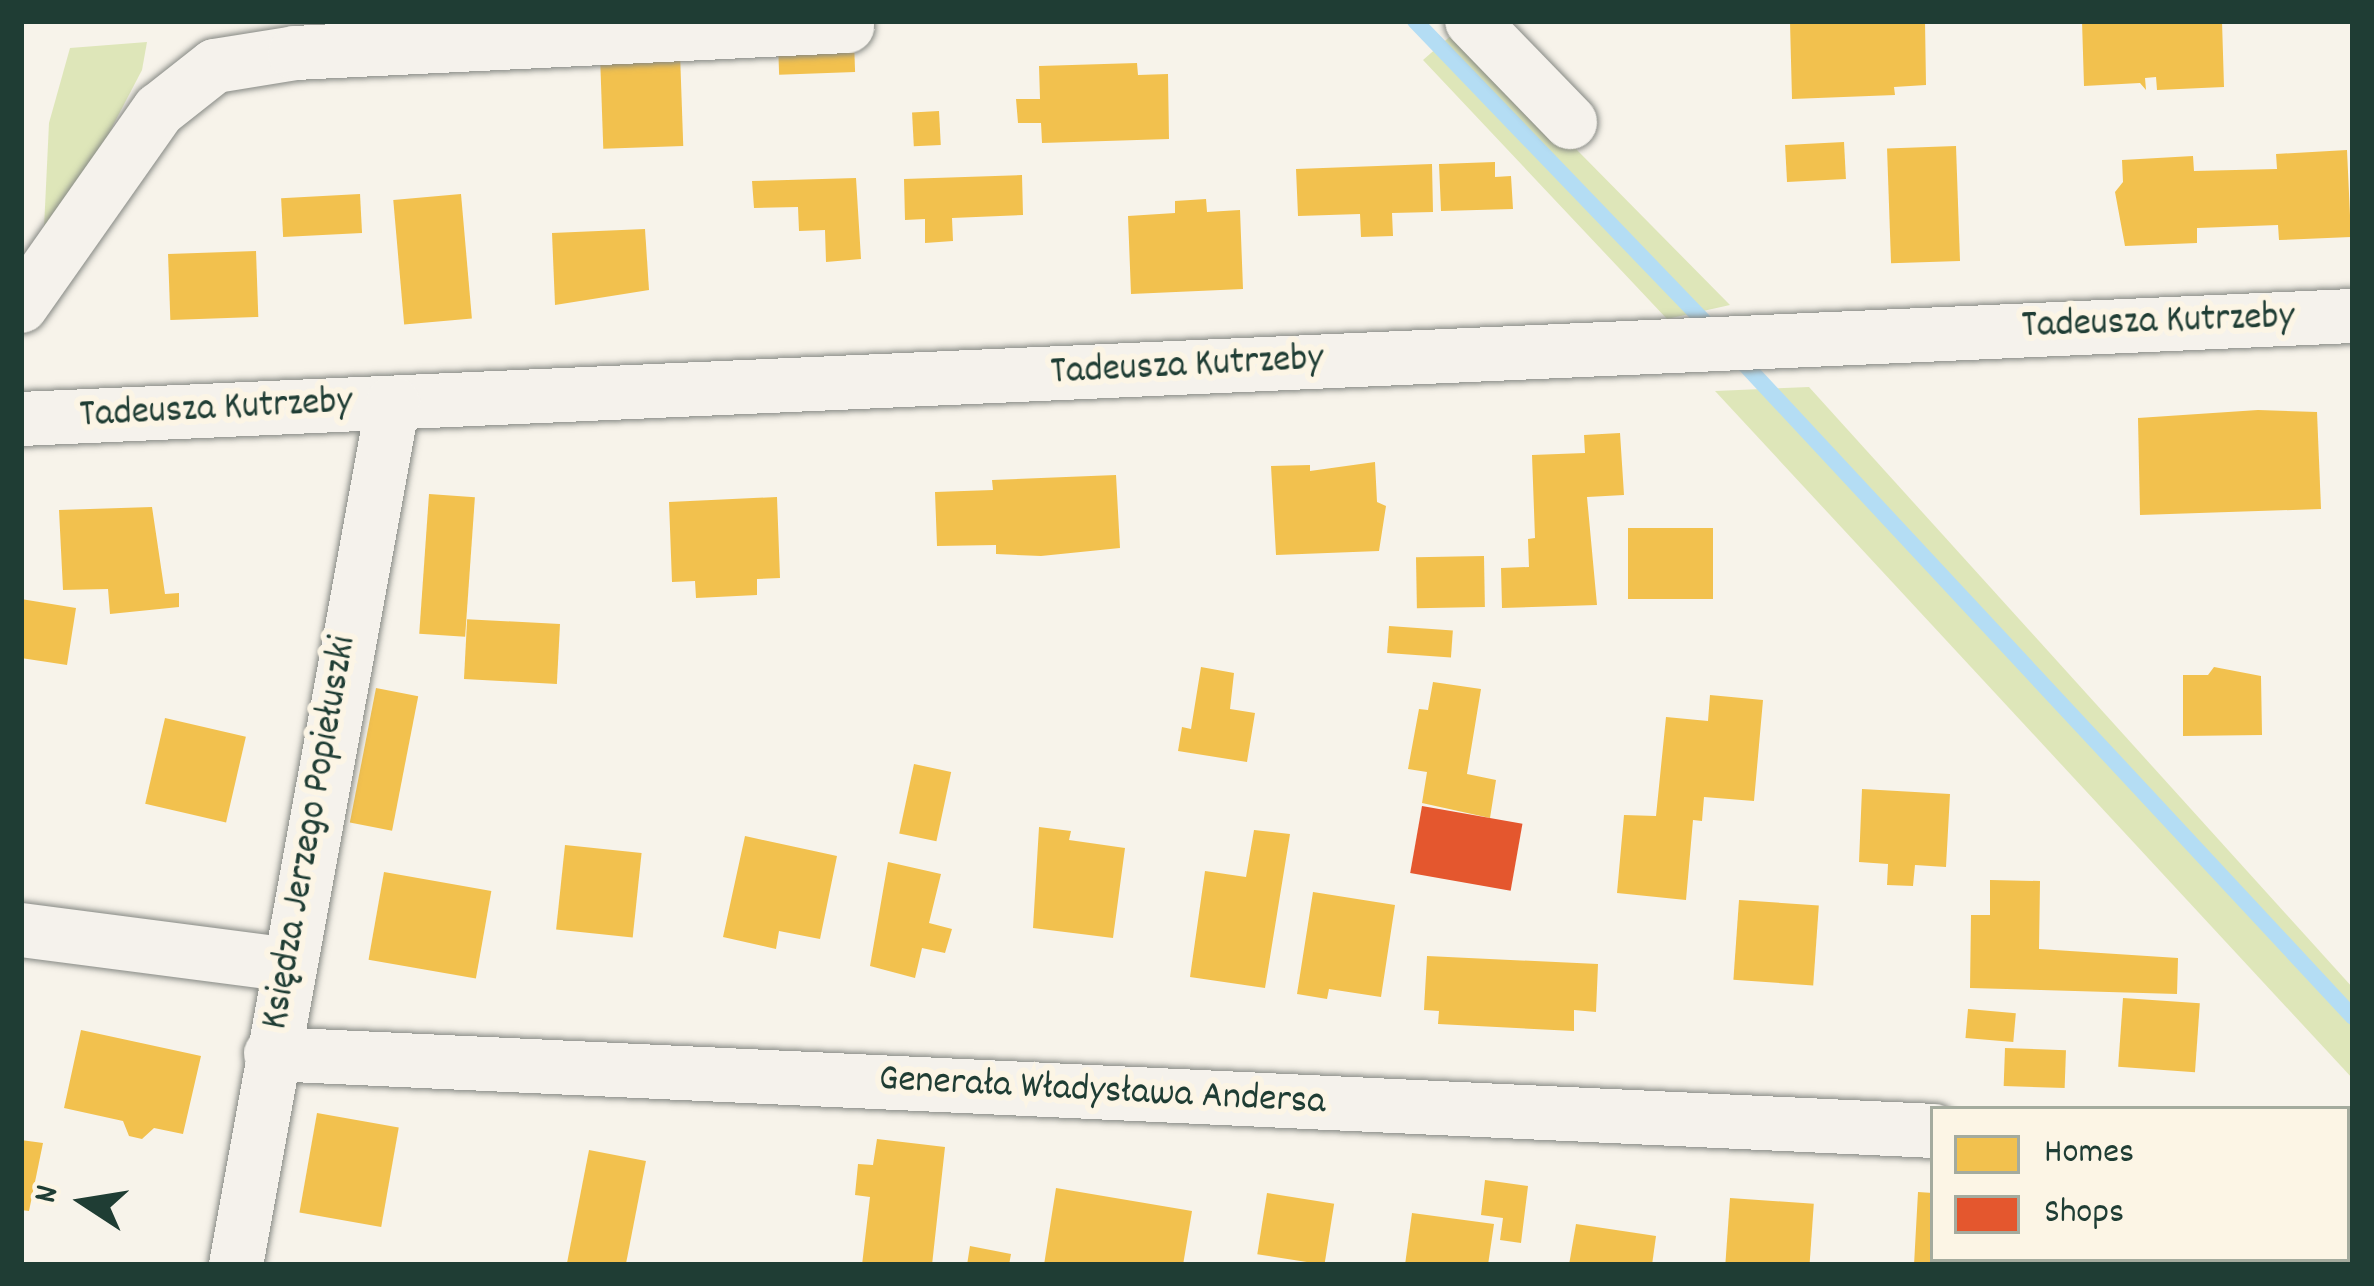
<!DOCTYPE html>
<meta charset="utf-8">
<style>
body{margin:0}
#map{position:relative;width:2374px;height:1286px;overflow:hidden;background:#f7f3ea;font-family:Dekko,sans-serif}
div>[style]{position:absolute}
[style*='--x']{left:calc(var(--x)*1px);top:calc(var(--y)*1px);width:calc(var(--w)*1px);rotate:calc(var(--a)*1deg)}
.green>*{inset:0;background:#dee6b9}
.homes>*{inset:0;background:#f2c14e;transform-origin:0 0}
.shops>*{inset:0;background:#e4572e;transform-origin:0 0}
.stream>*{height:16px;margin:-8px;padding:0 8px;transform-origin:8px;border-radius:8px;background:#b4ddf4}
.roads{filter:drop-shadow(0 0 3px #868984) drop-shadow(0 0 3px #868984)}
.street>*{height:54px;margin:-27px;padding:0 27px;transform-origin:27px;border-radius:27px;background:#f5f2ec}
span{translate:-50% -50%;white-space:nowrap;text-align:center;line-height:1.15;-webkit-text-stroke:12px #fcf5e5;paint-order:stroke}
.street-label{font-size:39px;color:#1f3d34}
.frame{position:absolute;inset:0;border:24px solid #1f3d34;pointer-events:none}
.legend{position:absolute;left:1930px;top:1106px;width:420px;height:156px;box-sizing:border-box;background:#fcf5e5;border:3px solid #a4ab9e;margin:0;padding:15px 21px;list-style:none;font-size:36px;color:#1f3d34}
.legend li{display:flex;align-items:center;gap:24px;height:60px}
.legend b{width:60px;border:3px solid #a4ab9e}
.north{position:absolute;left:24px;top:1142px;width:120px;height:120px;-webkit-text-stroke:9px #fcf5e5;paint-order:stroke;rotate:282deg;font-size:33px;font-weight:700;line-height:48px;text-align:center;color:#1f3d34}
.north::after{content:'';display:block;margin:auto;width:42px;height:54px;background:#1f3d34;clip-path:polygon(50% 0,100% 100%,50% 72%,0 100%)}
</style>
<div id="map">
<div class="green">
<div style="clip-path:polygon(1462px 26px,1577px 150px,1730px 305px,1667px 319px,1423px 60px)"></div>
<div style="clip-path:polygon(147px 42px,142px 70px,76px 196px,44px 228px,49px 123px,70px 48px)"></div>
<div style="clip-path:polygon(1809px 387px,2353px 988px,2353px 1079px,1715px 391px)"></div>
</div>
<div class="homes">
<div style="clip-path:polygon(1925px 21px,1926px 85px,1894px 87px,1895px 95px,1792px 99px,1790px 22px)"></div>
<div style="clip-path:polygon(2082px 21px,2222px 21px,2224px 87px,2157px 90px,2156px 77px,2145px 78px,2146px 90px,2140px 83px,2084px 86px)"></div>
<div style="left:854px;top:41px;width:31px;height:76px;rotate:88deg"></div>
<div style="left:680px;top:53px;width:93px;height:80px;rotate:88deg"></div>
<div style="clip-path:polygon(1137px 63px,1138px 75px,1168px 74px,1169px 139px,1042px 143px,1041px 123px,1018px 123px,1016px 99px,1040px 99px,1039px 66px)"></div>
<div style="left:939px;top:111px;width:34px;height:27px;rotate:87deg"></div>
<div style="left:1844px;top:142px;width:37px;height:59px;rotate:87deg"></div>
<div style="left:1956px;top:146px;width:115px;height:69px;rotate:88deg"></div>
<div style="clip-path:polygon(2347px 150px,2351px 237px,2279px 240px,2278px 225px,2197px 228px,2197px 243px,2125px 246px,2115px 192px,2123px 182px,2122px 160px,2193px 156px,2194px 171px,2277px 169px,2276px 154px)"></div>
<div style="clip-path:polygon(1495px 162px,1495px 177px,1511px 176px,1513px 209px,1441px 211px,1439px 164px)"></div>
<div style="clip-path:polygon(1432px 164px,1433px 212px,1392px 213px,1393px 236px,1361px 237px,1360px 214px,1298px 216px,1296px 169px)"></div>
<div style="clip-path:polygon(1022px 175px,1023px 215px,952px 218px,953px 241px,925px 243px,925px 219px,905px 220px,904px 179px)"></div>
<div style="clip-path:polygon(856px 178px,861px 259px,826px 262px,825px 230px,799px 231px,798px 207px,754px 208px,752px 181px)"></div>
<div style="left:360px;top:194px;width:39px;height:79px;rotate:87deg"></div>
<div style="left:461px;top:194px;width:125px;height:68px;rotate:85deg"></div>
<div style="clip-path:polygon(1206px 199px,1207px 212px,1240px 210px,1243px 289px,1131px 294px,1128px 216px,1175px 213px,1175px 201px)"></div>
<div style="clip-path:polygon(645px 229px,649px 290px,555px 305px,552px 233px)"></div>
<div style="left:256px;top:251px;width:66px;height:88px;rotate:88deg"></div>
<div style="clip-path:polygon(2258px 410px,2317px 412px,2321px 509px,2140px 515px,2138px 418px)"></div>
<div style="clip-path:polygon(1620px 433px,1624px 495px,1587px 497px,1597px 605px,1502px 608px,1501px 568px,1529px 567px,1528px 539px,1535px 538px,1532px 455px,1585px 453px,1584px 435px)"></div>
<div style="clip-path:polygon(1375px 462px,1377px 502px,1386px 506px,1379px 551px,1276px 555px,1271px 466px,1310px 465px,1310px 471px)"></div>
<div style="clip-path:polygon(1116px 475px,1120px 548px,1041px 556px,996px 554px,996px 545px,937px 546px,935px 492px,993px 490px,992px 480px)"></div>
<div style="left:429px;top:494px;width:46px;height:140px;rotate:4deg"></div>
<div style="clip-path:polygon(777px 497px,780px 578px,757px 579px,757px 595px,696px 598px,695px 581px,672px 582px,669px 502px)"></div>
<div style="clip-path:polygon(152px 507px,165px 594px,179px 593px,179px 607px,110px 614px,108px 589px,63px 590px,59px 510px)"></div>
<div style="left:1713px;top:528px;width:71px;height:85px;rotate:90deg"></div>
<div style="left:1484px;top:556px;width:51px;height:68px;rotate:89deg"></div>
<div style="clip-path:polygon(21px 599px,76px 608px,67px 665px,21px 658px)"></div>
<div style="left:560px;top:624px;width:60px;height:93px;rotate:93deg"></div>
<div style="left:1389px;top:626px;width:64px;height:27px;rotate:4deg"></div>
<div style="clip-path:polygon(1201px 667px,1234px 673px,1230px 709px,1255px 713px,1247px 762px,1178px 751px,1182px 727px,1191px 729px)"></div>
<div style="clip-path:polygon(2214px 667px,2261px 676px,2262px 735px,2183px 736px,2183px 675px,2208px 675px)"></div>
<div style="clip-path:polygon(1433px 682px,1481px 689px,1467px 774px,1496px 780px,1490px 818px,1422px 803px,1427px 772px,1408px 769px,1419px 709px,1428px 710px)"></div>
<div style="left:376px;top:688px;width:43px;height:137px;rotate:11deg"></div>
<div style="clip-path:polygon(1710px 695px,1763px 700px,1754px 801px,1704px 797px,1702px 821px,1693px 820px,1686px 900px,1617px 893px,1624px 815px,1656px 816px,1666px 717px,1708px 721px)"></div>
<div style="left:165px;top:718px;width:83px;height:88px;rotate:13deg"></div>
<div style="left:914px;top:764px;width:38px;height:71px;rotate:12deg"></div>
<div style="clip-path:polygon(1862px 789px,1950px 794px,1946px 867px,1915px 865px,1913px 886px,1887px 885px,1888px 864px,1859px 862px)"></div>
<div style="clip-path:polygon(1039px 827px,1071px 831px,1069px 840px,1125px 848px,1113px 938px,1033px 928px)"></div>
<div style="clip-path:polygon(1254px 830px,1290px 834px,1265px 988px,1190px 977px,1205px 871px,1246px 877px)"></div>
<div style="clip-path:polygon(745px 836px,837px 856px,820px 939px,779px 931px,776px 949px,723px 937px)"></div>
<div style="left:565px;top:845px;width:77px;height:85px;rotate:6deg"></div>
<div style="clip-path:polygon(888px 862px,941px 874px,929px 923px,952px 929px,945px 953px,922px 948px,915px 978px,870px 966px)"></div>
<div style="left:384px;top:872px;width:109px;height:89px;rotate:10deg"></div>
<div style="clip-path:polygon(1990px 880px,2040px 881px,2039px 949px,2178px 958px,2177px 994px,1970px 988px,1971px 915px,1990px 915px)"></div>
<div style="clip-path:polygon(1313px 892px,1395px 905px,1381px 997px,1329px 989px,1327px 999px,1297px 994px)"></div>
<div style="left:1739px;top:900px;width:80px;height:80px;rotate:4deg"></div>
<div style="clip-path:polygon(1427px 956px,1598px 964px,1596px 1012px,1574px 1010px,1574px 1031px,1438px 1024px,1439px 1011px,1424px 1010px)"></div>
<div style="left:2123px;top:998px;width:77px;height:69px;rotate:4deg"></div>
<div style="left:1968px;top:1009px;width:48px;height:29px;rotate:5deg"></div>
<div style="clip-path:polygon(81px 1030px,201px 1056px,183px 1134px,154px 1128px,142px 1139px,129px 1136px,123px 1121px,64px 1108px)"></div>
<div style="left:2005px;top:1048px;width:61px;height:38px;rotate:2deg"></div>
<div style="left:317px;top:1113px;width:83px;height:101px;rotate:10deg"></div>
<div style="clip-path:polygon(877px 1139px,945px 1147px,932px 1265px,862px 1265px,870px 1197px,855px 1195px,858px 1164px,873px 1165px)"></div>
<div style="clip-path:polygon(21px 1140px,43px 1143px,29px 1211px,21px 1210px)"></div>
<div style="left:589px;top:1150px;width:58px;height:117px;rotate:11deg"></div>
<div style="clip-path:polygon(1485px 1180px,1528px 1186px,1521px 1243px,1500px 1240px,1503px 1218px,1481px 1215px)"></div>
<div style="clip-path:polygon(1056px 1188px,1192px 1211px,1183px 1265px,1044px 1265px)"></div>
<div style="clip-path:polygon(1918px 1192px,1933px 1193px,1933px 1259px,2050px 1259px,2050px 1265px,1914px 1265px)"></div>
<div style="left:1267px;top:1193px;width:68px;height:62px;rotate:9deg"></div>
<div style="left:1730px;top:1198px;width:84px;height:67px;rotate:4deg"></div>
<div style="clip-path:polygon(1412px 1213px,1494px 1224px,1488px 1265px,1405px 1265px)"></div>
<div style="clip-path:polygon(2347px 1213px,2353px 1265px,2300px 1265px,2347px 1259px)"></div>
<div style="clip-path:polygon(1576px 1224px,1656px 1236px,1652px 1265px,1569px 1265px)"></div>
<div style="clip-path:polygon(970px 1246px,1011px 1254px,1009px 1265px,967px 1265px)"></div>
</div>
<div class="shops">
<div style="left:1422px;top:806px;width:102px;height:68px;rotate:10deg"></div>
</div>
<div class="stream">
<div style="--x:1415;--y:21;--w:431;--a:46.1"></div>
<div style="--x:1736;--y:355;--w:905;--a:47.02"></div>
</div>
<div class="roads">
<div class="street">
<div style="--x:1472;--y:21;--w:141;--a:45.9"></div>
<div style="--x:21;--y:306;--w:240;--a:-54.9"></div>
<div style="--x:159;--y:110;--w:71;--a:-38.2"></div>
<div style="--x:215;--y:66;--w:81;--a:-9.2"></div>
<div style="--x:295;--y:53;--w:553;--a:-2.8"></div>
<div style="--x:21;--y:419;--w:2334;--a:-2.53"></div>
<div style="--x:21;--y:930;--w:270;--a:7.4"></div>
<div style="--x:271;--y:1054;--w:1664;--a:2.65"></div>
<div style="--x:2347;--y:1150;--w:6;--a:0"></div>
<div style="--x:236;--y:1265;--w:876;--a:-79.68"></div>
</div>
</div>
<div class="street-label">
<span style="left:2158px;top:324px;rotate:-2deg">Tadeusza Kutrzeby</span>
<span style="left:1187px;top:368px;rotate:-3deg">Tadeusza Kutrzeby</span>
<span style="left:216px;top:411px;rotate:-3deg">Tadeusza Kutrzeby</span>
<span style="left:312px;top:833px;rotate:-80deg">Księdza Jerzego Popiełuszki</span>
<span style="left:1102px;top:1093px;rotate:3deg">Generała Władysława Andersa</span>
</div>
<div class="frame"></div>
<ul class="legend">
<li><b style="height:33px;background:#f2c14e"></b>Homes</li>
<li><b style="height:33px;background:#e4572e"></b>Shops</li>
</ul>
<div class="north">N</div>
</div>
